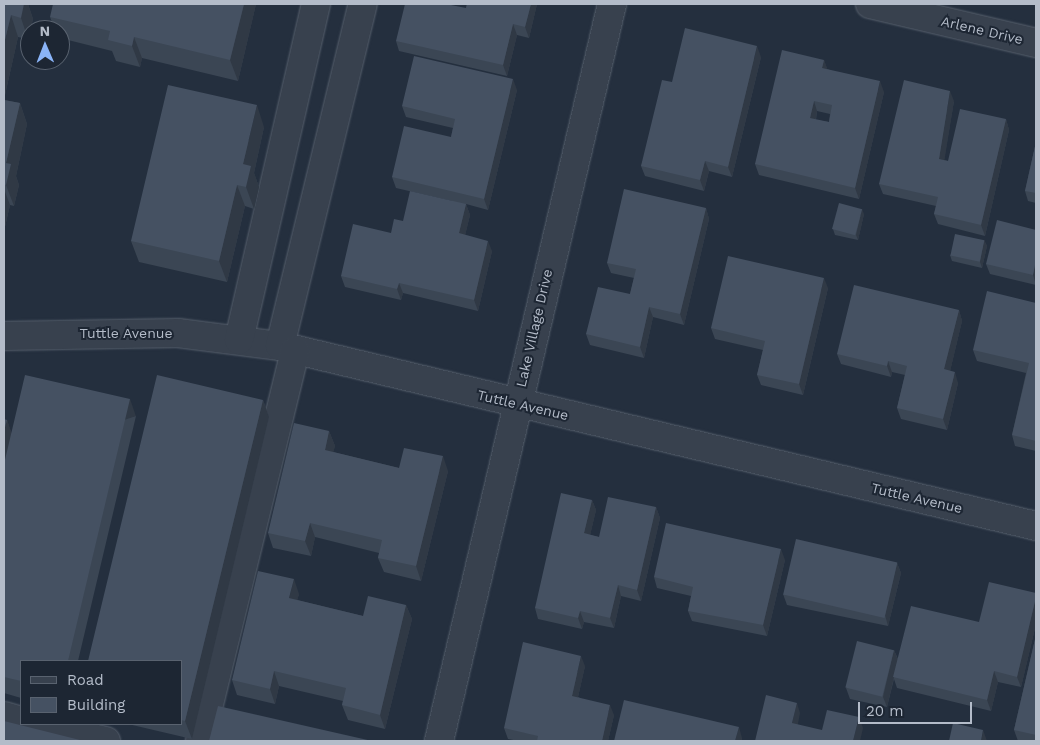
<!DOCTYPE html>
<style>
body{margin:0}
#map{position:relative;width:1040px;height:745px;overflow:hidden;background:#242f3e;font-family:"Work Sans",sans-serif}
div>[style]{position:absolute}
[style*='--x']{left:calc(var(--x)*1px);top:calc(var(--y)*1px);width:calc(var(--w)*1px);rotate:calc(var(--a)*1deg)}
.roads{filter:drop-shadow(0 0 1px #565f6c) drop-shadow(0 0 1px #565f6c)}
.minor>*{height:28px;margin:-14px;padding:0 14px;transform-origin:14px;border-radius:14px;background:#38414e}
.wall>*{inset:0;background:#3b4654}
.shaded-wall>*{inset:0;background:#303945;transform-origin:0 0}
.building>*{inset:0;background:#455162;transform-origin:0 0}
span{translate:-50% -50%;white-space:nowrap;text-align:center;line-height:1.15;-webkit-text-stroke:4px #1d2633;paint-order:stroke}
.street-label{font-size:14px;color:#b4bcc9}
.frame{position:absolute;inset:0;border:5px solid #b4bcc9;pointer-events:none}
.legend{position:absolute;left:20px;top:660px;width:162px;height:65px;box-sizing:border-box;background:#1d2633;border:1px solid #59626f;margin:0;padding:6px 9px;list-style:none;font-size:15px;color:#b4bcc9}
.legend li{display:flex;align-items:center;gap:10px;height:25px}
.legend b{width:25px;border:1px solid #59626f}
.north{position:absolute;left:20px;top:20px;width:50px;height:50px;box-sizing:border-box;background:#1d2633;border:1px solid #59626f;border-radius:50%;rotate:359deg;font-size:14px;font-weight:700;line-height:20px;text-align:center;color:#b4bcc9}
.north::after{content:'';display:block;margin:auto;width:18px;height:22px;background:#8ab4f8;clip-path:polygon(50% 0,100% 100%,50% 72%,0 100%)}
.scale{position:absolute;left:858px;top:702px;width:114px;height:22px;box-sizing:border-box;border:2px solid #b4bcc9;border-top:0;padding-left:6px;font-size:15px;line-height:18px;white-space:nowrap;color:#b4bcc9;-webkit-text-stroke:4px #1d2633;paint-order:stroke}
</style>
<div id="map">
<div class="roads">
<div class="minor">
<div style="--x:870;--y:4;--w:171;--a:13.2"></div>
<div style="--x:4;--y:336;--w:174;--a:-1"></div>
<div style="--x:178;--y:333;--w:103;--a:7.3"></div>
<div style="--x:280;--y:346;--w:777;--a:13.39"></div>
<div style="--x:239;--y:340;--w:345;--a:-77.1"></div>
<div style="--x:280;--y:346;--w:352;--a:-76.4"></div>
<div style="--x:4;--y:716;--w:18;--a:16"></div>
<div style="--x:34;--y:724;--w:74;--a:13.3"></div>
<div style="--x:200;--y:741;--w:402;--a:-76.3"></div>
<div style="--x:439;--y:741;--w:757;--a:-76.79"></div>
</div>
</div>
<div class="wall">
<div style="clip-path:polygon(4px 4px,28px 4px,33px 19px,28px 39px,18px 37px,5px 95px,4px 95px)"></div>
<div style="clip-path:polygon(256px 4px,238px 81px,142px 58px,140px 67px,116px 61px,112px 51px,60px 38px,60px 30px,55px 30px,50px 17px)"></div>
<div style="clip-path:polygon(467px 4px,537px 4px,529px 38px,517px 35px,507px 76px,399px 51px,396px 41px,466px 8px)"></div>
<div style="clip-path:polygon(761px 57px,732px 177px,709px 171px,704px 191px,645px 176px,641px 166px,672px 82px)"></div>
<div style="clip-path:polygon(evenodd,824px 60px,827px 69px,884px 92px,859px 199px,759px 175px,755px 164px,824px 60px,817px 111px,830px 114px,829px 122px,816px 120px,817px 111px)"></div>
<div style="clip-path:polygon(517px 90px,488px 210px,466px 204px,470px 215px,465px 235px,492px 251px,478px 311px,403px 293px,401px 300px,345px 287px,341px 276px,391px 233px,403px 221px,452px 201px,396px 188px,392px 177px,451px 137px,453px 128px,406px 117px,402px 106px)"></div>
<div style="clip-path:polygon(4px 100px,20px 103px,27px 124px,16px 176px,19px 185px,14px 206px,10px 205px,4px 231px)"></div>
<div style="clip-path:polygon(954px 101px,944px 160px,948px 161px,1006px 119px,1009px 130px,985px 236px,938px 224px,934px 214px,936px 206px,883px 194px,879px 184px)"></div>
<div style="clip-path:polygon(264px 127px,254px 173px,259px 187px,254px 209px,245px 206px,227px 282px,139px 262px,131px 241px)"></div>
<div style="clip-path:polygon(1036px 142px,1036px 203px,1028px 201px,1025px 191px)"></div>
<div style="clip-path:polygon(706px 208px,709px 219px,684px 325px,653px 317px,644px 358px,590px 345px,586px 334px,630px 294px,634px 278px,611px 273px,607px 263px)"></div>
<div style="clip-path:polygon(864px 214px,858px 240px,835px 235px,833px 229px)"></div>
<div style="clip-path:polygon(1036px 230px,1036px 285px,990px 274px,986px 264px)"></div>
<div style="clip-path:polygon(984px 240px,987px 246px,982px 268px,952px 261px,950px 255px)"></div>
<div style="clip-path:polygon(828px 288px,803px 395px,761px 385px,757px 375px,763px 350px,715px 339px,711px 328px)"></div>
<div style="clip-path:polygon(1036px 303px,1036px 451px,1015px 446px,1012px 435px,1026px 373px,977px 361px,973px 350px)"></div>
<div style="clip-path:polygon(959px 310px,962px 321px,950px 371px,958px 383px,947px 430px,901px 419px,897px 408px,905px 375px,892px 372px,891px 377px,841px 364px,837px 354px)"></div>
<div style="clip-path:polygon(263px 400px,269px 417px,192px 739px,128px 724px,181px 724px,181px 661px)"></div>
<div style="clip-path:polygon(136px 416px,78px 661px,21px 661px,21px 698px,4px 693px,4px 432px,7px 420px,11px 433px)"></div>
<div style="clip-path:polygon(329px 431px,335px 446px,333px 452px,399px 468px,448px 471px,421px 581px,384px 572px,378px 558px,379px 553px,315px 537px,311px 556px,273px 548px,268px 533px)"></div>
<div style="clip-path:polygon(592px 500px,596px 510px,590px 535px,599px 537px,656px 507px,660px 518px,641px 601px,621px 596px,614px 628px,584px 622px,582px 629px,538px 619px,535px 608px)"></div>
<div style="clip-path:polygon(785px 560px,767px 636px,692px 621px,688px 611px,691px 596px,657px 588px,654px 577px)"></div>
<div style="clip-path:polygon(897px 563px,901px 573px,888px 626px,787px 605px,783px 594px)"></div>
<div style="clip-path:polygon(1036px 593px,1036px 624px,1021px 687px,998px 682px,991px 711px,897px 688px,894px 679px,887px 707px,850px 699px,846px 688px,894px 650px,898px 659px,979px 622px)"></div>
<div style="clip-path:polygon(299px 594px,297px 600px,363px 616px,406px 605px,412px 619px,385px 729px,348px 720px,342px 705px,343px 701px,279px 686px,275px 704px,237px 695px,232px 680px)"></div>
<div style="clip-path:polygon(1036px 635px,1036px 741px,1018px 741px,1014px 730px)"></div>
<div style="clip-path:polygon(585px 666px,578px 697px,614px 715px,608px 741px,519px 741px,508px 739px,504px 728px)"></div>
</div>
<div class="shaded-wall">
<div style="clip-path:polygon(19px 4px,28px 4px,33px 19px,28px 39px,21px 18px)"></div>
<div style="clip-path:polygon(244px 4px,256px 4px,238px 81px,230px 60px)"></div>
<div style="clip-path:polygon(531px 4px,537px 4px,529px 38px,525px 27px)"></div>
<div style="clip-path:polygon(11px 15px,18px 37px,5px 95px,4px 93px,4px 44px)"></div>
<div style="clip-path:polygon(513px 24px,517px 35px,507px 76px,503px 65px)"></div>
<div style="clip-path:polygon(134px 37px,142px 58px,140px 67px,132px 46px)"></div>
<div style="clip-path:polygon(757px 46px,761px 57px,732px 177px,728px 167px)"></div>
<div style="clip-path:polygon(824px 60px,828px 71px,822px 68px)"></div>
<div style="clip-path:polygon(513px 79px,517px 90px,488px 210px,484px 199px)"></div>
<div style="clip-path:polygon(880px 81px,884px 92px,859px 199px,855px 188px)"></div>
<div style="clip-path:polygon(950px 91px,954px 101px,943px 169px,939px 159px)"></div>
<div style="clip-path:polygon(814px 101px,817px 111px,814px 129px,810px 118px)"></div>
<div style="clip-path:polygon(20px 103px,27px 124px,16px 176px,19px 185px,14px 206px,6px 185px,6px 163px)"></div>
<div style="clip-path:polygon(257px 105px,264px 127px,254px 173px,259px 187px,254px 209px,246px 187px,243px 164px)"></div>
<div style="clip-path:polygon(1006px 119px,1009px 130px,985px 236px,981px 225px)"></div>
<div style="clip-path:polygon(705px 161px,709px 171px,704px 191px,700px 180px)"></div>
<div style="clip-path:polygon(237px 185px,245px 206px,227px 282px,219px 261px)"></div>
<div style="clip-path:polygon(4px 189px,10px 205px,4px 231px)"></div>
<div style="clip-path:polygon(466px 204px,470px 215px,463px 244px,459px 233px)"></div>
<div style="clip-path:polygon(706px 208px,709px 219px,684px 325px,680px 314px)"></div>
<div style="clip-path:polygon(862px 209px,864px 214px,858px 240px,856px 235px)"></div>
<div style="clip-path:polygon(984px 240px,987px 246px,982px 268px,980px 262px)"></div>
<div style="clip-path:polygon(488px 241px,492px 251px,478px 311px,474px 300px)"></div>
<div style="clip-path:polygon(1036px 260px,1036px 285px,1033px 275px)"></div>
<div style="clip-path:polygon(824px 278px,828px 288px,803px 395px,799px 384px)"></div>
<div style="clip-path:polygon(399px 283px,403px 293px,401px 300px,397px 289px)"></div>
<div style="clip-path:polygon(649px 307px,653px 317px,644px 358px,640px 347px)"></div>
<div style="clip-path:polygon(959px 310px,962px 321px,948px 380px,944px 369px)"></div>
<div style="clip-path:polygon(888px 361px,892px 372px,891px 377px,887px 366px)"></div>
<div style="clip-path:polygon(955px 372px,958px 383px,947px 430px,943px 419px)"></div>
<div style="left:130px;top:399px;width:18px;height:269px;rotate:71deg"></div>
<div style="clip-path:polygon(263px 400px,269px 417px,192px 739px,185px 721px)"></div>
<div style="clip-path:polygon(7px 420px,12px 434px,4px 469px,4px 431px)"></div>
<div style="clip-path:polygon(329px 431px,335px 446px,330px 465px,325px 450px)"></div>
<div style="clip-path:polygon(443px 456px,448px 471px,421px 581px,416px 566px)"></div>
<div style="clip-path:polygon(592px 500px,596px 510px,588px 544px,584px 533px)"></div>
<div style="clip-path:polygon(656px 507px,660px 518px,641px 601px,637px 590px)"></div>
<div style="clip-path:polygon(310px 523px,315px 537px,311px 556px,305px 541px)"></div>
<div style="clip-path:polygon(781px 549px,785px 560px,767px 636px,763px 625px)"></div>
<div style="clip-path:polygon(897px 563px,901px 573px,888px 626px,885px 615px)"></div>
<div style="clip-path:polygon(294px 579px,299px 594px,294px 613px,289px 598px)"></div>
<div style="clip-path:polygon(618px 585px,621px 596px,614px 628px,610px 618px)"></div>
<div style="clip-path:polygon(1036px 597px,1036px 624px,1021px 687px,1017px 677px)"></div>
<div style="clip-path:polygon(406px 605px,412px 619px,385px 729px,380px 715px)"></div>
<div style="clip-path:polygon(580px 611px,584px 622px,582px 629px,578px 618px)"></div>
<div style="clip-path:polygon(894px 650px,898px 660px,887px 707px,883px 697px)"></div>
<div style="clip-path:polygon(581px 656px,585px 666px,576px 706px,572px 696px)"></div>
<div style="clip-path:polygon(274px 671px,279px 686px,275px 704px,270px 689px)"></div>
<div style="clip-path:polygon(994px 671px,998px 682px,991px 711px,987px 700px)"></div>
<div style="clip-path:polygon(797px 703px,800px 713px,796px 734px,792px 723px)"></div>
<div style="clip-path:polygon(610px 705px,614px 715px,608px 741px,602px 741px)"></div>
<div style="clip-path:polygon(859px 717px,863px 728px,860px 741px,853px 741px)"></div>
<div style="clip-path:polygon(739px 727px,742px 738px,742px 741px,735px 741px)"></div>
<div style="clip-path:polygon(983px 730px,987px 741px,981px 741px)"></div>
</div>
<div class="building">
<div style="clip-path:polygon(4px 4px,24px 4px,21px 18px,11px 15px,4px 44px)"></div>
<div style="clip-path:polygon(53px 4px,244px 4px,230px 60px,134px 37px,132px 46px,108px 40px,110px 31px,50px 17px)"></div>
<div style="clip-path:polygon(405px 4px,446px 4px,466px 8px,467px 4px,531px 4px,525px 27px,513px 24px,503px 65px,396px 41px)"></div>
<div style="clip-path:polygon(685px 28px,757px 46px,728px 167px,705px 161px,700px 180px,641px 166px,662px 80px,672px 82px)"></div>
<div style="clip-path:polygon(evenodd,782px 50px,824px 60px,822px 68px,880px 81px,855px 188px,755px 164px,782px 50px,814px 101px,832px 105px,829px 122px,810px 118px,814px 101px)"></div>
<div style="clip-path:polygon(414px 56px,513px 79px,484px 199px,392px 177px,404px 126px,451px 137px,455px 119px,402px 106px)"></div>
<div style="clip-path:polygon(904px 80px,950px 91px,939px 159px,948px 161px,960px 109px,1006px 119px,981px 225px,934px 214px,938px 197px,879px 184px)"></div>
<div style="clip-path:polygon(168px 85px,257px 105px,243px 164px,251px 166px,246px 187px,237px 185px,219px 261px,131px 241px)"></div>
<div style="clip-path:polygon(4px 100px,20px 103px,6px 163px,11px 164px,6px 185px,4px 184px)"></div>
<div style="clip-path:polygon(1036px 142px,1036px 193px,1025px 191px)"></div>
<div style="clip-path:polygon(624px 189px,706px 208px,680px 314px,649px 307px,640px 347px,586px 334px,598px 287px,630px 294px,636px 269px,607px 263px)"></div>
<div style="clip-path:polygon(410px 191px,466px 204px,459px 233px,488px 241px,474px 300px,399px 283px,397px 289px,341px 276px,353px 224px,391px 233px,394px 219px,403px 221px)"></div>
<div style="left:839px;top:203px;width:24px;height:27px;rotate:15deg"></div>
<div style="clip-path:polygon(997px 220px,1036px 230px,1036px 260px,1033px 275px,986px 264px)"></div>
<div style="left:955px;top:234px;width:30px;height:22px;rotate:12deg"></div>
<div style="clip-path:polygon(728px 256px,824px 278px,799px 384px,757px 375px,765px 341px,711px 328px)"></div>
<div style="clip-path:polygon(854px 285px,959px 310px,944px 369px,955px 372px,943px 419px,897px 408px,907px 366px,888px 361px,887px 366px,837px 354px)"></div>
<div style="clip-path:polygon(987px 291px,1036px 303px,1036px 441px,1012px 435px,1029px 363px,973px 350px)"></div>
<div style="clip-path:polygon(25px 375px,130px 399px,68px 661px,21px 661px,21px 681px,4px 677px,4px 464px)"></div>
<div style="clip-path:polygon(157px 375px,263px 400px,185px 721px,181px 720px,181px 661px,88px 661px)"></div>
<div style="clip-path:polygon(4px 419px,7px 420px,4px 431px)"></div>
<div style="clip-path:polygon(294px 423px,329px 431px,325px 450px,399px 468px,404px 448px,443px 456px,416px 566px,378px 558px,382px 540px,310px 523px,305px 541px,268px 533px)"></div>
<div style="clip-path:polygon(561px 493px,592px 500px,584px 533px,599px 537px,608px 497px,656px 507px,637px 590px,618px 585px,610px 618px,580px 611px,578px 618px,535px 608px)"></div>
<div style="clip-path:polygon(666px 523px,781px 549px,763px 625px,688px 611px,693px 587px,654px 577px)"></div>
<div style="left:796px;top:539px;width:104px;height:57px;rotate:13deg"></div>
<div style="clip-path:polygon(258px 571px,294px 579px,289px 598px,363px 616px,368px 596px,406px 605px,380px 715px,342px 705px,346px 688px,274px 671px,270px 689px,232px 680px)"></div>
<div style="clip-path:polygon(989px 582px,1036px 593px,1036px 597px,1017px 677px,994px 671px,987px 700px,893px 677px,911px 606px,979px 622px)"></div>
<div style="clip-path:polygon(1036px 635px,1036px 735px,1014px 730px)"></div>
<div style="left:857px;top:641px;width:38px;height:48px;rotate:14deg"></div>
<div style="clip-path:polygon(523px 642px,581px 656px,572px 696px,610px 705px,602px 741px,537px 741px,538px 736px,504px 728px)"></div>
<div style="clip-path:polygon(766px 695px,797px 703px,792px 723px,822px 730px,827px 710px,859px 717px,853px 741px,755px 741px)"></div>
<div style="clip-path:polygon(624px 700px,739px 727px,735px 741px,614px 741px)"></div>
<div style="clip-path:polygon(218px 706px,372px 741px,209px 741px)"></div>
<div style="clip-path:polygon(4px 721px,84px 741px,4px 741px)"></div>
<div style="clip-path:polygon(953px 723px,983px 730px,981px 741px,949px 741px)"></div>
</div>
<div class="street-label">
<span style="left:982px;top:30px;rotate:13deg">Arlene Drive</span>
<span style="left:534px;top:328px;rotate:-77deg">Lake Village Drive</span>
<span style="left:126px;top:333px">Tuttle Avenue</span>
<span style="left:523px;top:405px;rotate:13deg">Tuttle Avenue</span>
<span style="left:917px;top:498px;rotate:13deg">Tuttle Avenue</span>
</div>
<div class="frame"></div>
<ul class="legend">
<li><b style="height:6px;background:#38414e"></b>Road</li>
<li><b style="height:14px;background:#455162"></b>Building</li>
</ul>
<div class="north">N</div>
<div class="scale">20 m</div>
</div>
